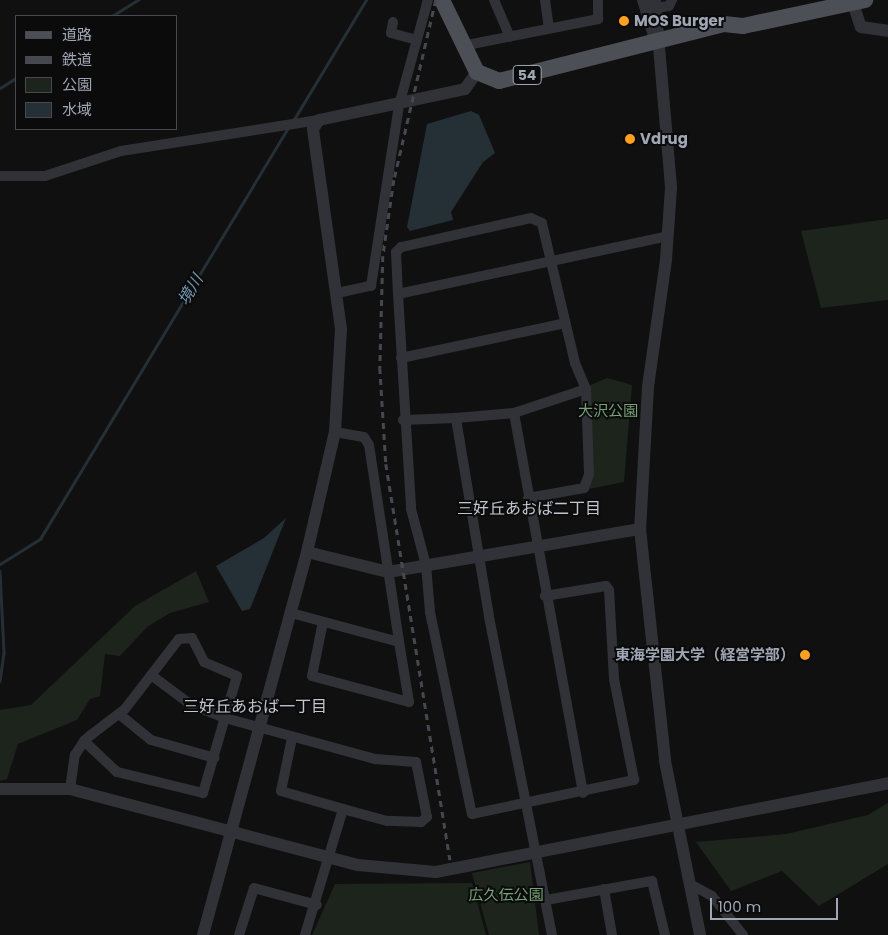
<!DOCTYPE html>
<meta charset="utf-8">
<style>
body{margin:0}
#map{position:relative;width:888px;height:935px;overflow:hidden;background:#101011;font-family:Poppins,"Noto Sans JP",sans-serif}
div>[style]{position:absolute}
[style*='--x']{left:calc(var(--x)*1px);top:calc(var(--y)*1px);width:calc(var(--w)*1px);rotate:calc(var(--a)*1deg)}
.green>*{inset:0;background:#1c241c}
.water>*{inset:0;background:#253036}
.stream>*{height:2.5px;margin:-1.25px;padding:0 1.25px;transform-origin:1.25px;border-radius:1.25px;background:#253036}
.minor>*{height:10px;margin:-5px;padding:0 5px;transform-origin:5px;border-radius:5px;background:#313237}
.tertiary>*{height:12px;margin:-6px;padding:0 6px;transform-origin:6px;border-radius:6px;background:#313237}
.primary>*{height:16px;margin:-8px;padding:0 8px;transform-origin:8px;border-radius:8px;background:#4c4f56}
.rail>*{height:2.5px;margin-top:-1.25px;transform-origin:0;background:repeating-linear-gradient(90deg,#45484e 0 6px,transparent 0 11px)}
.dots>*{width:14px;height:14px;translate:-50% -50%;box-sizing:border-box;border:2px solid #0b0b0c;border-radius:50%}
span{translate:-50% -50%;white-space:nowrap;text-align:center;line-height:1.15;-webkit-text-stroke:4px #0b0b0c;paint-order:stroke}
.shield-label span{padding:1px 4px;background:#0b0b0c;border:1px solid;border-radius:4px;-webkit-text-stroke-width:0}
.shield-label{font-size:14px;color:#a0a7b4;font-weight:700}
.poi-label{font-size:15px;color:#a0a7b4;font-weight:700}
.left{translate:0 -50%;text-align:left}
.right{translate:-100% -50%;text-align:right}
.park-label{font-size:15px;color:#75a175}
.water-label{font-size:16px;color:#7399b3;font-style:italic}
.neighbourhood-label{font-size:16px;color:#c1c6cf}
.legend{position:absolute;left:15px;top:15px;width:162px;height:115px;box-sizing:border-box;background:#0b0b0c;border:1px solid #47494f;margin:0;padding:6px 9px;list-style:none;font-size:15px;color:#a0a7b4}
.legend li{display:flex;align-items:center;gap:10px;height:25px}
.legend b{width:25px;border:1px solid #47494f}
.scale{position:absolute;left:710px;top:898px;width:128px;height:22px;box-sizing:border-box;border:2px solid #a0a7b4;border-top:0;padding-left:6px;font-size:15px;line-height:18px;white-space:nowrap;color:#a0a7b4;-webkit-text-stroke:4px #0b0b0c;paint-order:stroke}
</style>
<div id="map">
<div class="green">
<div style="clip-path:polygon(888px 219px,888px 300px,821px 308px,801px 231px)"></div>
<div style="clip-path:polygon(607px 378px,632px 385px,624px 482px,589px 489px,584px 388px)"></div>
<div style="clip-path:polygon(196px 571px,209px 602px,170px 613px,147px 627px,120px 656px,105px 654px,100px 696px,90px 699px,77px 720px,18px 744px,7px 779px,0 781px,0 710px,31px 705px,135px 606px)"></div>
<div style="clip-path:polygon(888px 803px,888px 864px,819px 906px,782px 871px,731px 891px,696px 842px,786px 834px,868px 815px)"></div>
<div style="clip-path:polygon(530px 862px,539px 935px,489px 935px,472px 873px)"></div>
<div style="clip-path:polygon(472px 883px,486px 935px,312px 935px,335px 884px)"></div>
</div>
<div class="water">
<div style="clip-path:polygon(471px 111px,479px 115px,495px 153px,483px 162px,451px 212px,453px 220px,410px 231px,407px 227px,427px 124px)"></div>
<div style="clip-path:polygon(286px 518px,250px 609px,242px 611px,216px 566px,264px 538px)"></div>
</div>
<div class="stream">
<div style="--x:112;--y:16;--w:31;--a:-32"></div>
<div style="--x:0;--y:88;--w:19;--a:-32"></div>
<div style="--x:293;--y:121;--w:141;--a:-58.9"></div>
<div style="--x:0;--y:564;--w:47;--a:-32"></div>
<div style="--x:40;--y:539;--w:481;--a:-58.9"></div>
<div style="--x:0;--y:571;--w:82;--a:87.2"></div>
<div style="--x:4;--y:653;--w:28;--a:98"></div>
</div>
<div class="minor">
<div style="--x:494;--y:0;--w:40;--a:66.6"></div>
<div style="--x:545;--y:0;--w:28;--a:82"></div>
<div style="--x:656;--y:8;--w:13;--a:-9"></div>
<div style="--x:669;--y:6;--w:7;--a:-63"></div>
<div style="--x:393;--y:22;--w:11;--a:100"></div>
<div style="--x:391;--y:33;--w:27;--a:15"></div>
<div style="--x:462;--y:46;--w:139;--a:-11.2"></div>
<div style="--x:598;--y:19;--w:19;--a:-90"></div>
<div style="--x:0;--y:176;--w:45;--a:0"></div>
<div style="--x:45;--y:176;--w:80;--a:-18.2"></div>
<div style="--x:121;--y:151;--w:200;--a:-8.9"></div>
<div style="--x:337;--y:293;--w:35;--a:-12"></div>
<div style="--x:371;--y:286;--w:183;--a:-81.2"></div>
<div style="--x:399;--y:105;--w:109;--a:-74.6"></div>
<div style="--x:398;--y:294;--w:276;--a:-12.1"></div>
<div style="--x:401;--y:358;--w:168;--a:-12"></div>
<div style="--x:514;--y:413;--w:386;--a:79.7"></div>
<div style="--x:403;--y:420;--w:53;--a:-2.2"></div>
<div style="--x:335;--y:432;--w:29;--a:10"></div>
<div style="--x:364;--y:437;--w:9;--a:58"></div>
<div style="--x:369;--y:445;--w:199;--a:81.3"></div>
<div style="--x:528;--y:498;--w:57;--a:-10.1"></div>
<div style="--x:584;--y:488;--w:15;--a:-70"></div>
<div style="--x:589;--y:474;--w:85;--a:-92"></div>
<div style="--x:586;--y:389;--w:28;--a:-113"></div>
<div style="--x:575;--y:363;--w:144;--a:-103.3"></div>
<div style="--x:542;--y:223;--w:12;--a:-156"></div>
<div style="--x:531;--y:218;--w:133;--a:167.4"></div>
<div style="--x:401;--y:247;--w:7;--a:135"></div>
<div style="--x:396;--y:252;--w:42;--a:87.3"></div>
<div style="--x:398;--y:294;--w:215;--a:86.5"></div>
<div style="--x:411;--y:509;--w:58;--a:75"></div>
<div style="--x:426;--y:565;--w:47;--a:85.1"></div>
<div style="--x:430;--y:612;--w:206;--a:78.3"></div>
<div style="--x:472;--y:814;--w:166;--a:-11.9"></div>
<div style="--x:634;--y:780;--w:103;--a:-101.2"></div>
<div style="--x:614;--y:679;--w:89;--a:-93.2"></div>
<div style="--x:609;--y:590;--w:5;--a:-127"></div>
<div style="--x:606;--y:586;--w:62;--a:170.7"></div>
<div style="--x:291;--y:613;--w:112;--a:15"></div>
<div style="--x:399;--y:642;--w:61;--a:80.5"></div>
<div style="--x:409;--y:702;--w:100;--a:-165"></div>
<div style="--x:312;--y:676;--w:55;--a:-78.5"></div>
<div style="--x:151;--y:675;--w:49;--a:36.6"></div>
<div style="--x:190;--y:704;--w:38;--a:22"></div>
<div style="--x:225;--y:718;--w:156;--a:15.3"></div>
<div style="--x:375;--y:759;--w:41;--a:4.2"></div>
<div style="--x:416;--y:762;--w:56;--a:78.7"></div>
<div style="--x:427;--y:817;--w:8;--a:140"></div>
<div style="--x:421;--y:822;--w:34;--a:-178"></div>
<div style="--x:387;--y:821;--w:46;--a:-164.7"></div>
<div style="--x:343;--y:809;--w:132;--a:106.8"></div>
<div style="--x:119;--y:714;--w:41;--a:39.1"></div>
<div style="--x:151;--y:740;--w:66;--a:15.7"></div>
<div style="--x:292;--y:738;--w:54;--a:101.7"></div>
<div style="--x:281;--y:791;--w:65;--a:16.2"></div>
<div style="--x:70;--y:789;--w:34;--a:-82"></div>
<div style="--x:75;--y:755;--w:17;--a:-57"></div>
<div style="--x:84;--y:741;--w:9;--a:-41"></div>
<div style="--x:91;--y:735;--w:43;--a:-37.4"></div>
<div style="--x:125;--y:709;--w:88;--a:-52.4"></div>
<div style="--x:179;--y:639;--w:13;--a:-4"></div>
<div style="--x:192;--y:638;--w:27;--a:63"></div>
<div style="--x:204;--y:662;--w:36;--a:23"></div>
<div style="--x:237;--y:676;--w:122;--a:106.2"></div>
<div style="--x:203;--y:793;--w:89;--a:-166.3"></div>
<div style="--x:117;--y:772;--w:45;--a:-136.8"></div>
<div style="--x:692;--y:885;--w:23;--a:29"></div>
<div style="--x:712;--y:896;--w:50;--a:51.5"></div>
<div style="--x:604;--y:889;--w:47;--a:80.1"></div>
<div style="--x:546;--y:900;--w:108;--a:-10.2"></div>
<div style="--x:652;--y:881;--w:56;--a:76.5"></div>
<div style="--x:239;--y:935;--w:49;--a:-72.3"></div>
<div style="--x:254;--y:888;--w:65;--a:15.1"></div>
<div style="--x:552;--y:935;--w:325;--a:-101.2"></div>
<div style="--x:489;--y:616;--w:201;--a:-99.5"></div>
<div style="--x:456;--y:418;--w:58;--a:-4.9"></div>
<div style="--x:514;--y:413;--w:76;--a:-18.4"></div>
</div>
<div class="tertiary">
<div style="--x:643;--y:0;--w:44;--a:72.8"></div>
<div style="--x:655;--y:0;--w:189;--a:85.1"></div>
<div style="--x:671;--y:188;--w:72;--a:94"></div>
<div style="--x:666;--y:260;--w:128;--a:98.1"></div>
<div style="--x:648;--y:387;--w:142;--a:93.2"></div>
<div style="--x:640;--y:529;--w:233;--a:83.8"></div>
<div style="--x:665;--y:761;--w:177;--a:78.6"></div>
<div style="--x:853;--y:3;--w:25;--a:72"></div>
<div style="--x:861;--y:27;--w:27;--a:8"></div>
<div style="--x:307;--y:552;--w:83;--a:13.9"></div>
<div style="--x:388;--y:572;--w:256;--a:-9.7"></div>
<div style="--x:0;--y:789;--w:70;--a:0"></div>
<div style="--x:70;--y:789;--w:298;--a:14.8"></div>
<div style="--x:358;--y:865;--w:78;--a:5.1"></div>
<div style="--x:436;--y:872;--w:461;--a:-11.1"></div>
<div style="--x:203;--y:935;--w:397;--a:-74.8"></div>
<div style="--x:307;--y:552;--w:123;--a:-76.9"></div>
<div style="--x:335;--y:432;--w:103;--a:-86.7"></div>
<div style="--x:341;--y:329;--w:202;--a:-98"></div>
<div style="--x:313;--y:129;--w:11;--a:-56"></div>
<div style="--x:319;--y:120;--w:149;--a:-12"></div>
<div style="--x:465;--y:89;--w:21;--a:-55"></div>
</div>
<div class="primary">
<div style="--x:442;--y:0;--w:80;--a:64.1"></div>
<div style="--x:477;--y:72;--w:24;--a:22"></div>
<div style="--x:499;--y:81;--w:232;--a:-14.2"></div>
<div style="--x:724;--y:24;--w:19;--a:6"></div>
<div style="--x:743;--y:26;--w:125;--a:-12"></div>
</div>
<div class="rail">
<div style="--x:436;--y:0;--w:185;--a:103.1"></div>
<div style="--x:394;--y:180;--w:77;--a:98.2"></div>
<div style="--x:383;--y:256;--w:112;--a:91.5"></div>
<div style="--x:380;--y:368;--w:96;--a:86.4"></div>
<div style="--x:386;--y:464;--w:401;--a:80.8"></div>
</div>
<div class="dots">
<div style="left:624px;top:21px;background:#ffa21a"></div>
<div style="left:630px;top:139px;background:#ffa21a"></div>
<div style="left:805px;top:655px;background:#ffa21a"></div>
</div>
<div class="shield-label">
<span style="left:527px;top:75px">54</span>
</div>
<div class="poi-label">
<span class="left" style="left:634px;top:21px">MOS Burger</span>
<span class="left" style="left:640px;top:139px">Vdrug</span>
<span class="right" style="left:795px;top:655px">東海学園大学（経営学部）</span>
</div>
<div class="park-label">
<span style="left:608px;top:411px">大沢公園</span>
<span style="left:506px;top:895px">広久伝公園</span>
</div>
<div class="water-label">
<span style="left:191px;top:290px;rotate:-59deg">境川</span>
</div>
<div class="neighbourhood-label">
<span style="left:529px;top:509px">三好丘あおば二丁目</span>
<span style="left:255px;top:707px">三好丘あおば一丁目</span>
</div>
<ul class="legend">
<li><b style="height:6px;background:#4c4f56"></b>道路</li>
<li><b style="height:6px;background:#45484e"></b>鉄道</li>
<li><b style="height:14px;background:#1c241c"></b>公園</li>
<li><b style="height:14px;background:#253036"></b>水域</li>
</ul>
<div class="scale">100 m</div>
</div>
